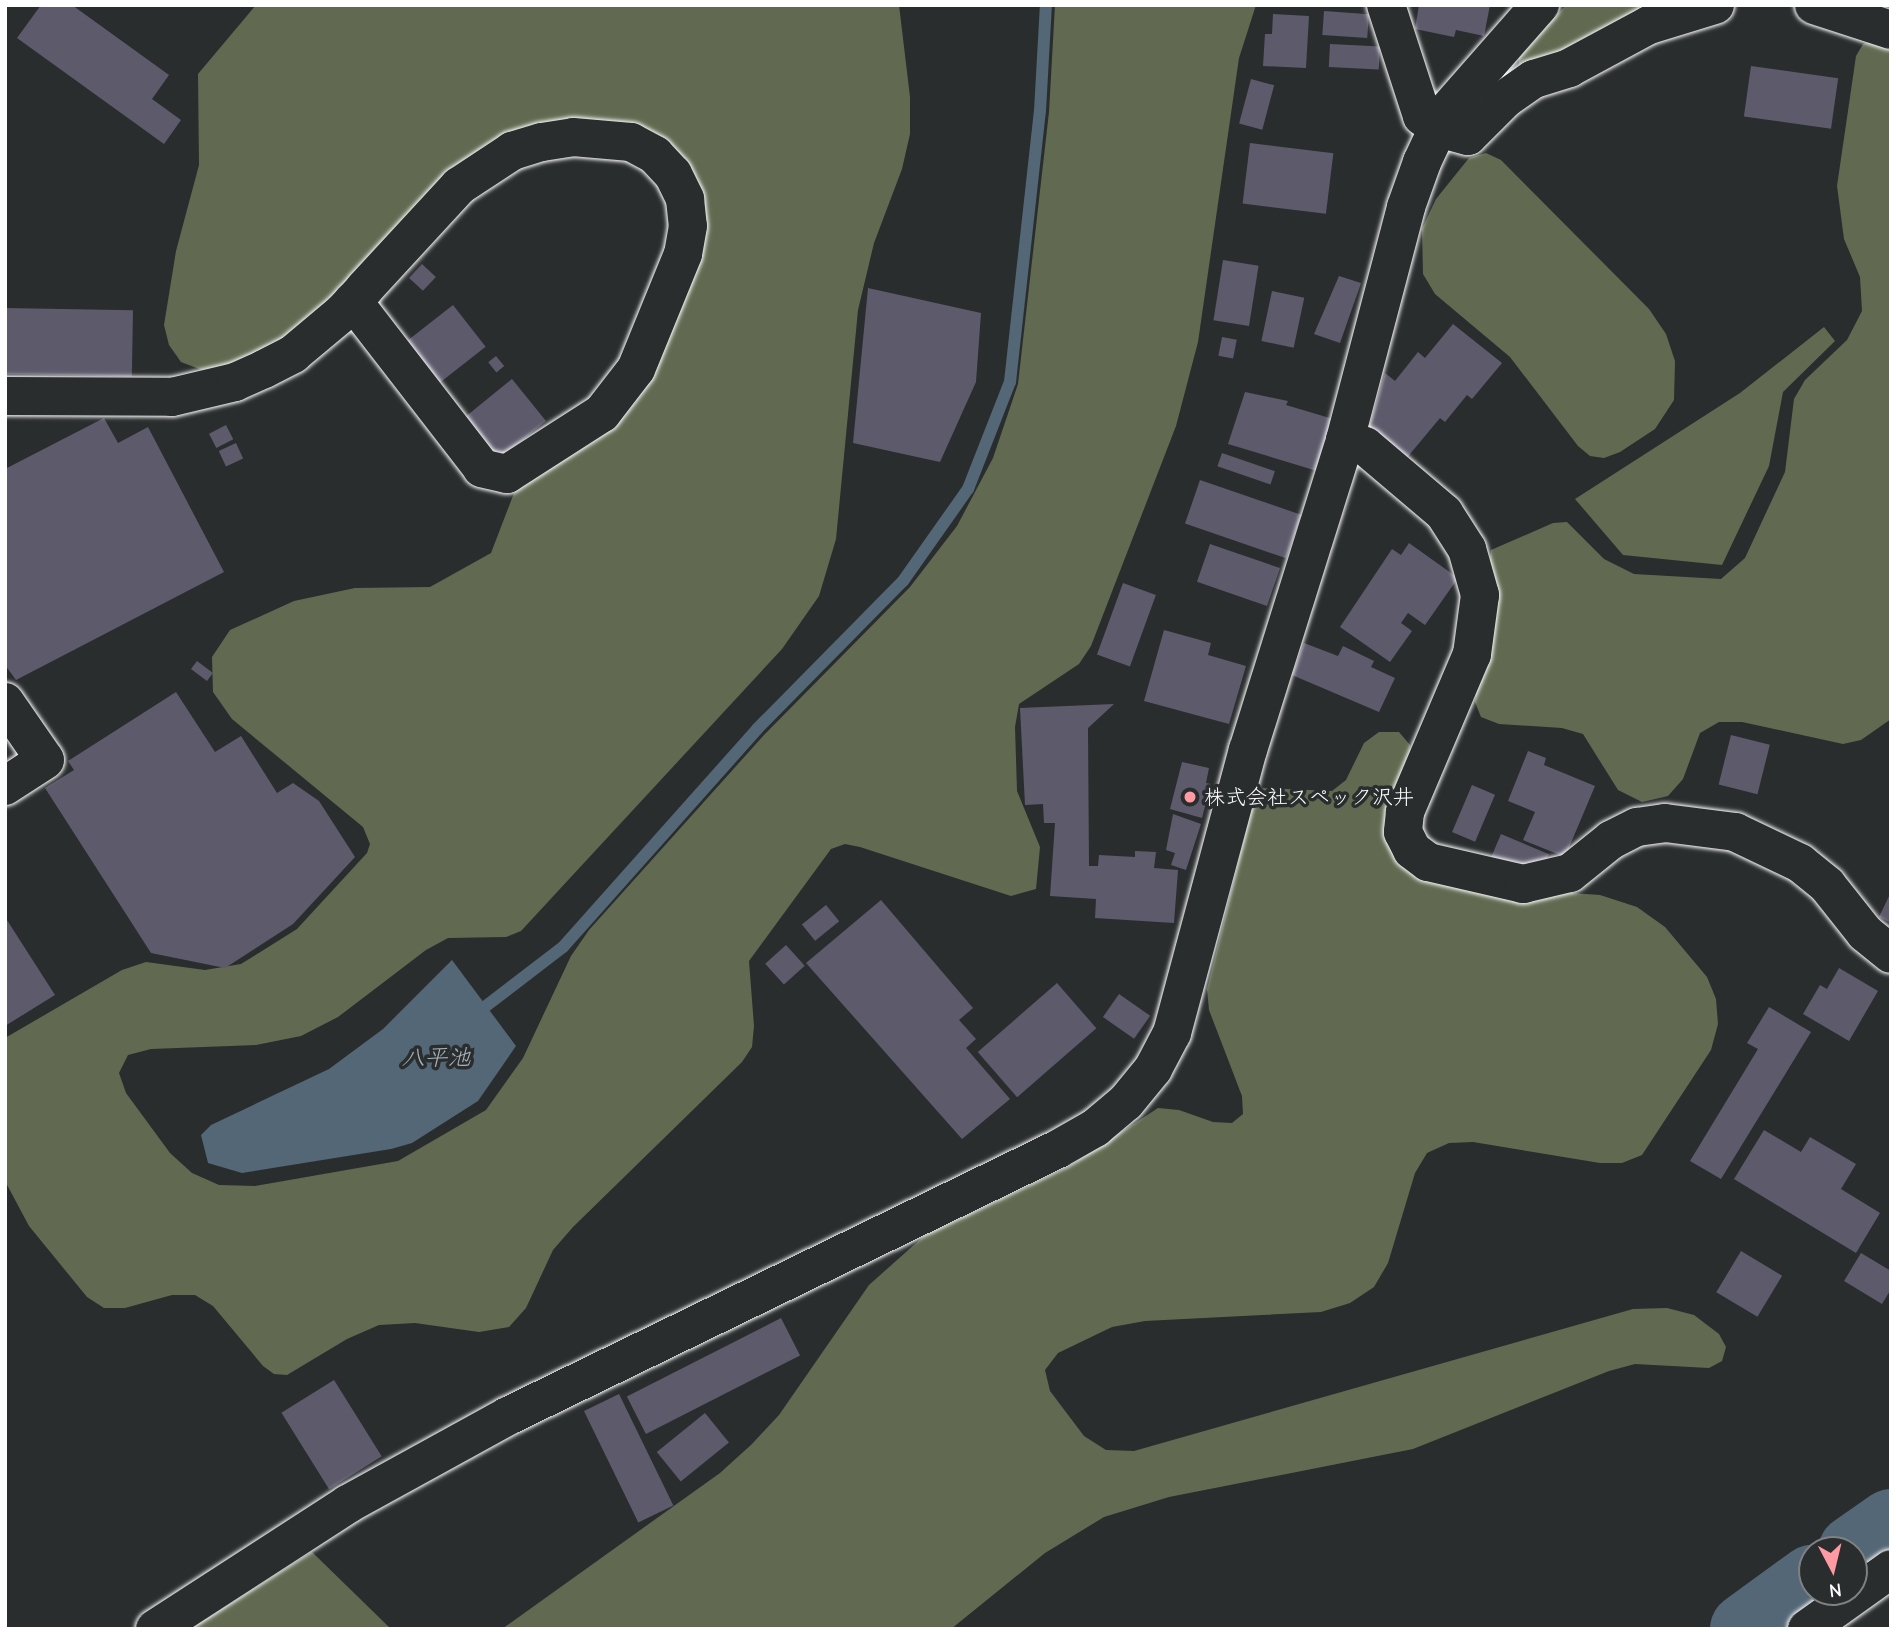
<!DOCTYPE html>
<meta charset="utf-8">
<style>
body{margin:0}
#map{position:relative;width:1896px;height:1634px;overflow:hidden;background:#2a2d2e;font-family:"Comic Neue","Klee One",sans-serif}
div>[style]{position:absolute}
[style*='--x']{left:calc(var(--x)*1px);top:calc(var(--y)*1px);width:calc(var(--w)*1px);rotate:calc(var(--a)*1deg)}
.green>*{inset:0;background:#616a51}
.water>*{inset:0;background:#536776}
.stream>*{height:12px;margin:-6px;padding:0 6px;transform-origin:6px;border-radius:6px;background:#536776}
.river>*{height:72px;margin:-36px;padding:0 36px;transform-origin:36px;border-radius:36px;background:#536776}
.building>*{inset:0;background:#5d5a6c;transform-origin:0 0}
.roads{filter:drop-shadow(0 0 2px #fff) drop-shadow(0 0 2px #fff)}
.minor>*{height:38px;margin:-19px;padding:0 19px;transform-origin:19px;border-radius:19px;background:#2a2d2e}
.major>*{height:38px;margin:-19px;padding:0 19px;transform-origin:19px;border-radius:19px;background:#2a2d2e}
.dots>*{width:19px;height:19px;translate:-50% -50%;box-sizing:border-box;border:4px solid #2a2d2e;border-radius:50%}
span{translate:-50% -50%;white-space:nowrap;text-align:center;line-height:1.15;-webkit-text-stroke:7px #2a2d2e;paint-order:stroke}
.poi-label{font-size:21px;color:#fff}
.left{translate:0 -50%;text-align:left}
.water-label{font-size:23px;color:#a9b3ba;font-style:italic}
.frame{position:absolute;inset:0;border:7px solid #fff;pointer-events:none}
.north{position:absolute;left:1798px;top:1536px;width:70px;height:70px;box-sizing:border-box;background:#2a2d2e;border:2px solid #7f8182;border-radius:50%;rotate:173deg;font-size:19px;font-weight:700;line-height:28px;text-align:center;color:#fff}
.north::after{content:'';display:block;margin:auto;width:24px;height:32px;background:#ff9aa2;clip-path:polygon(50% 0,100% 100%,50% 72%,0 100%)}
</style>
<div id="map">
<div class="green">
<div style="clip-path:polygon(256px 5px,899px 5px,910px 97px,910px 134px,902px 169px,874px 243px,858px 310px,836px 539px,819px 596px,782px 649px,521px 931px,506px 937px,448px 938px,426px 950px,338px 1017px,301px 1036px,256px 1045px,151px 1049px,128px 1055px,119px 1073px,126px 1093px,170px 1153px,192px 1173px,219px 1185px,255px 1186px,398px 1161px,486px 1110px,523px 1058px,571px 956px,589px 930px,764px 735px,910px 587px,957px 526px,993px 458px,1018px 384px,1049px 112px,1055px 5px,1256px 5px,1239px 58px,1198px 342px,1176px 426px,1091px 646px,1079px 664px,1019px 704px,1015px 727px,1017px 791px,1040px 847px,1036px 889px,1011px 896px,860px 847px,845px 844px,831px 849px,749px 961px,754px 1026px,752px 1047px,742px 1062px,573px 1227px,553px 1250px,526px 1308px,509px 1327px,479px 1332px,415px 1323px,379px 1325px,347px 1339px,287px 1375px,274px 1374px,263px 1366px,213px 1306px,195px 1295px,172px 1295px,125px 1308px,104px 1308px,87px 1297px,29px 1226px,5px 1181px,5px 1038px,122px 970px,146px 962px,205px 970px,241px 964px,297px 929px,367px 853px,370px 844px,363px 827px,232px 719px,213px 692px,212px 657px,230px 630px,294px 601px,355px 588px,430px 587px,491px 553px,514px 493px,588px 441px,699px 194px,572px 122px,309px 323px,230px 368px,202px 370px,181px 362px,169px 345px,164px 325px,176px 251px,199px 165px,198px 74px)"></div>
<div style="clip-path:polygon(1566px 5px,1677px 5px,1528px 69px,1519px 65px,1519px 56px)"></div>
<div style="clip-path:polygon(1875px 39px,1891px 39px,1891px 719px,1861px 740px,1843px 744px,1742px 722px,1719px 722px,1700px 733px,1683px 779px,1668px 796px,1642px 802px,1618px 790px,1583px 734px,1562px 728px,1499px 724px,1481px 717px,1475px 702px,1491px 550px,1553px 523px,1567px 522px,1604px 559px,1634px 574px,1721px 579px,1745px 558px,1785px 472px,1794px 399px,1805px 380px,1847px 340px,1862px 311px,1860px 277px,1844px 239px,1837px 186px,1856px 56px,1863px 44px)"></div>
<div style="clip-path:polygon(1486px 153px,1501px 160px,1649px 309px,1666px 334px,1675px 361px,1674px 400px,1655px 429px,1620px 452px,1604px 458px,1590px 456px,1578px 446px,1510px 357px,1435px 294px,1423px 274px,1422px 229px,1436px 199px,1469px 158px)"></div>
<div style="clip-path:polygon(1824px 327px,1835px 341px,1783px 392px,1769px 466px,1722px 565px,1623px 555px,1575px 499px,1740px 393px)"></div>
<div style="clip-path:polygon(1379px 732px,1399px 732px,1410px 745px,1411px 762px,1388px 835px,1557px 892px,1600px 895px,1637px 907px,1665px 927px,1707px 977px,1716px 999px,1718px 1024px,1711px 1050px,1642px 1155px,1622px 1163px,1600px 1163px,1473px 1142px,1449px 1143px,1427px 1153px,1415px 1173px,1388px 1263px,1374px 1287px,1350px 1303px,1321px 1312px,1145px 1321px,1112px 1327px,1058px 1353px,1045px 1370px,1050px 1391px,1084px 1436px,1106px 1450px,1134px 1451px,1633px 1309px,1667px 1308px,1694px 1315px,1719px 1334px,1726px 1347px,1722px 1361px,1709px 1368px,1635px 1364px,1609px 1371px,1413px 1449px,1169px 1497px,1104px 1517px,1045px 1553px,951px 1629px,502px 1629px,720px 1473px,752px 1444px,779px 1415px,869px 1285px,924px 1236px,1068px 1167px,1158px 1108px,1179px 1110px,1213px 1122px,1232px 1123px,1243px 1114px,1242px 1096px,1209px 1010px,1207px 989px,1254px 799px,1263px 788px,1332px 791px,1346px 780px,1364px 743px)"></div>
<div style="clip-path:polygon(312px 1552px,391px 1629px,191px 1629px,206px 1619px)"></div>
</div>
<div class="water">
<div style="clip-path:polygon(452px 960px,516px 1046px,478px 1101px,412px 1143px,391px 1149px,242px 1173px,208px 1163px,201px 1135px,211px 1125px,329px 1069px,383px 1029px)"></div>
</div>
<div class="stream">
<div style="--x:486;--y:1006;--w:97;--a:-37.5"></div>
<div style="--x:563;--y:947;--w:292;--a:-48.3"></div>
<div style="--x:757;--y:729;--w:208;--a:-45.4"></div>
<div style="--x:903;--y:581;--w:113;--a:-54.8"></div>
<div style="--x:968;--y:489;--w:115;--a:-68.6"></div>
<div style="--x:1010;--y:382;--w:273;--a:-83.7"></div>
<div style="--x:1040;--y:111;--w:106;--a:-86.8"></div>
</div>
<div class="river">
<div style="--x:1854;--y:1551;--w:45;--a:-35.1"></div>
<div style="--x:1746;--y:1629;--w:82;--a:-36"></div>
</div>
<div class="building">
<div style="clip-path:polygon(41px 5px,72px 5px,169px 75px,152px 99px,181px 120px,164px 144px,17px 38px)"></div>
<div style="clip-path:polygon(1419px 5px,1490px 5px,1484px 36px,1456px 30px,1454px 37px,1415px 29px)"></div>
<div style="left:1324px;top:11px;width:45px;height:24px;rotate:4deg"></div>
<div style="clip-path:polygon(1273px 14px,1309px 16px,1306px 68px,1263px 66px,1265px 34px,1272px 34px)"></div>
<div style="left:1330px;top:44px;width:50px;height:23px;rotate:3deg"></div>
<div style="left:1751px;top:66px;width:88px;height:51px;rotate:8deg"></div>
<div style="left:1251px;top:79px;width:24px;height:46px;rotate:15deg"></div>
<div style="left:1250px;top:143px;width:84px;height:61px;rotate:7deg"></div>
<div style="left:1223px;top:260px;width:36px;height:61px;rotate:9deg"></div>
<div style="left:422px;top:264px;width:19px;height:19px;rotate:43deg"></div>
<div style="clip-path:polygon(1339px 276px,1361px 283px,1340px 343px,1314px 334px)"></div>
<div style="clip-path:polygon(868px 288px,981px 313px,976px 382px,940px 462px,853px 443px)"></div>
<div style="left:1272px;top:291px;width:33px;height:51px;rotate:12deg"></div>
<div style="left:453px;top:305px;width:53px;height:66px;rotate:52deg"></div>
<div style="left:5px;top:308px;width:128px;height:66px;rotate:1deg"></div>
<div style="clip-path:polygon(1453px 324px,1502px 363px,1472px 399px,1467px 395px,1445px 422px,1440px 418px,1405px 460px,1368px 431px,1385px 373px,1395px 381px,1418px 352px,1425px 358px)"></div>
<div style="left:1222px;top:337px;width:15px;height:19px;rotate:11deg"></div>
<div style="left:496px;top:356px;width:13px;height:10px;rotate:51deg"></div>
<div style="left:512px;top:379px;width:54px;height:65px;rotate:51deg"></div>
<div style="clip-path:polygon(1245px 392px,1288px 401px,1286px 405px,1333px 419px,1317px 471px,1228px 444px)"></div>
<div style="clip-path:polygon(104px 418px,118px 443px,148px 427px,224px 572px,16px 680px,5px 665px,5px 469px)"></div>
<div style="left:226px;top:425px;width:16px;height:19px;rotate:63deg"></div>
<div style="left:236px;top:443px;width:17px;height:19px;rotate:65deg"></div>
<div style="left:1222px;top:453px;width:56px;height:14px;rotate:19deg"></div>
<div style="left:1200px;top:480px;width:107px;height:46px;rotate:19deg"></div>
<div style="clip-path:polygon(1409px 543px,1458px 578px,1425px 625px,1408px 613px,1401px 623px,1412px 631px,1390px 662px,1340px 627px,1392px 549px,1401px 555px)"></div>
<div style="left:1210px;top:544px;width:74px;height:40px;rotate:19deg"></div>
<div style="left:1123px;top:583px;width:35px;height:76px;rotate:20deg"></div>
<div style="clip-path:polygon(1164px 630px,1211px 643px,1208px 655px,1246px 666px,1229px 724px,1144px 701px)"></div>
<div style="clip-path:polygon(1304px 643px,1338px 656px,1343px 646px,1374px 661px,1371px 667px,1395px 678px,1379px 712px,1292px 675px)"></div>
<div style="left:197px;top:661px;width:20px;height:10px;rotate:37deg"></div>
<div style="clip-path:polygon(176px 692px,215px 752px,241px 736px,277px 793px,293px 783px,319px 801px,355px 857px,293px 924px,225px 968px,151px 953px,45px 788px,74px 770px,68px 761px)"></div>
<div style="clip-path:polygon(1114px 704px,1088px 728px,1089px 866px,1098px 866px,1099px 855px,1135px 857px,1135px 851px,1156px 852px,1154px 868px,1178px 870px,1174px 923px,1095px 918px,1096px 899px,1050px 896px,1055px 823px,1044px 823px,1043px 804px,1025px 805px,1020px 708px)"></div>
<div style="left:1731px;top:735px;width:40px;height:51px;rotate:14deg"></div>
<div style="clip-path:polygon(1528px 751px,1546px 758px,1544px 765px,1595px 786px,1565px 857px,1523px 840px,1535px 812px,1508px 801px)"></div>
<div style="clip-path:polygon(1182px 762px,1209px 768px,1206px 783px,1211px 784px,1202px 818px,1170px 809px)"></div>
<div style="left:1472px;top:785px;width:25px;height:51px;rotate:23deg"></div>
<div style="clip-path:polygon(1173px 814px,1201px 824px,1186px 870px,1171px 865px,1175px 853px,1166px 850px)"></div>
<div style="left:1501px;top:834px;width:52px;height:26px;rotate:23deg"></div>
<div style="clip-path:polygon(1891px 892px,1891px 923px,1879px 917px)"></div>
<div style="clip-path:polygon(881px 900px,973px 1008px,959px 1020px,976px 1039px,966px 1048px,1010px 1099px,962px 1139px,806px 963px)"></div>
<div style="left:826px;top:905px;width:21px;height:31px;rotate:51deg"></div>
<div style="clip-path:polygon(5px 917px,55px 995px,5px 1026px)"></div>
<div style="left:786px;top:945px;width:28px;height:28px;rotate:48deg"></div>
<div style="clip-path:polygon(1839px 968px,1878px 991px,1849px 1041px,1803px 1014px,1820px 985px,1827px 989px)"></div>
<div style="left:1057px;top:983px;width:60px;height:105px;rotate:49deg"></div>
<div style="left:1119px;top:994px;width:38px;height:28px;rotate:35deg"></div>
<div style="clip-path:polygon(1769px 1007px,1811px 1032px,1721px 1179px,1690px 1161px,1758px 1049px,1747px 1043px)"></div>
<div style="clip-path:polygon(1764px 1130px,1801px 1152px,1810px 1137px,1856px 1164px,1841px 1189px,1880px 1213px,1856px 1253px,1734px 1179px)"></div>
<div style="left:1741px;top:1251px;width:48px;height:48px;rotate:31deg"></div>
<div style="clip-path:polygon(1861px 1253px,1891px 1271px,1891px 1289px,1882px 1304px,1844px 1281px)"></div>
<div style="left:781px;top:1318px;width:42px;height:173px;rotate:63deg"></div>
<div style="left:334px;top:1380px;width:90px;height:62px;rotate:58deg"></div>
<div style="left:619px;top:1394px;width:124px;height:39px;rotate:64deg"></div>
<div style="left:705px;top:1413px;width:38px;height:62px;rotate:51deg"></div>
</div>
<div class="roads">
<div class="minor">
<div style="--x:1386;--y:5;--w:117;--a:72"></div>
<div style="--x:1422;--y:116;--w:20;--a:37"></div>
<div style="--x:1438;--y:128;--w:31;--a:15"></div>
<div style="--x:1468;--y:136;--w:52;--a:-45"></div>
<div style="--x:1505;--y:99;--w:35;--a:-35"></div>
<div style="--x:1534;--y:79;--w:37;--a:-17"></div>
<div style="--x:1569;--y:68;--w:91;--a:-28.3"></div>
<div style="--x:1649;--y:25;--w:69;--a:-16.9"></div>
<div style="--x:1814;--y:5;--w:81;--a:18"></div>
<div style="--x:5;--y:396;--w:167;--a:0.3"></div>
<div style="--x:172;--y:397;--w:65;--a:-13.4"></div>
<div style="--x:235;--y:382;--w:32;--a:-24"></div>
<div style="--x:264;--y:369;--w:33;--a:-27"></div>
<div style="--x:293;--y:354;--w:64;--a:-39.9"></div>
<div style="--x:342;--y:313;--w:33;--a:-47"></div>
<div style="--x:364;--y:289;--w:140;--a:-47.3"></div>
<div style="--x:459;--y:186;--w:64;--a:-33.4"></div>
<div style="--x:512;--y:151;--w:31;--a:-17"></div>
<div style="--x:542;--y:142;--w:31;--a:-9"></div>
<div style="--x:573;--y:137;--w:58;--a:4.9"></div>
<div style="--x:631;--y:142;--w:27;--a:28"></div>
<div style="--x:655;--y:155;--w:26;--a:47"></div>
<div style="--x:673;--y:174;--w:28;--a:64"></div>
<div style="--x:685;--y:199;--w:27;--a:84"></div>
<div style="--x:688;--y:226;--w:28;--a:100"></div>
<div style="--x:683;--y:254;--w:124;--a:112.2"></div>
<div style="--x:636;--y:369;--w:56;--a:127.7"></div>
<div style="--x:602;--y:413;--w:113;--a:147.3"></div>
<div style="--x:507;--y:474;--w:26;--a:-167"></div>
<div style="--x:482;--y:468;--w:211;--a:-127.7"></div>
<div style="--x:1345;--y:440;--w:21;--a:17"></div>
<div style="--x:1365;--y:446;--w:104;--a:40.3"></div>
<div style="--x:1444;--y:513;--w:43;--a:57.4"></div>
<div style="--x:1467;--y:549;--w:48;--a:74.2"></div>
<div style="--x:1480;--y:595;--w:60;--a:97.7"></div>
<div style="--x:1472;--y:654;--w:172;--a:113"></div>
<div style="--x:1405;--y:812;--w:20;--a:96"></div>
<div style="--x:1403;--y:832;--w:20;--a:63"></div>
<div style="--x:1412;--y:850;--w:20;--a:37"></div>
<div style="--x:1428;--y:862;--w:98;--a:13"></div>
<div style="--x:1523;--y:884;--w:48;--a:-13.2"></div>
<div style="--x:1570;--y:873;--w:53;--a:-38.8"></div>
<div style="--x:1611;--y:840;--w:29;--a:-27"></div>
<div style="--x:1637;--y:827;--w:28;--a:-8"></div>
<div style="--x:1665;--y:823;--w:71;--a:7.3"></div>
<div style="--x:1735;--y:832;--w:72;--a:25.5"></div>
<div style="--x:1800;--y:863;--w:35;--a:39"></div>
<div style="--x:1827;--y:885;--w:61;--a:51.6"></div>
<div style="--x:1865;--y:933;--w:33;--a:39"></div>
<div style="--x:5;--y:702;--w:70;--a:55.4"></div>
<div style="--x:45;--y:760;--w:48;--a:147"></div>
<div style="--x:155;--y:1629;--w:230;--a:-32.9"></div>
<div style="--x:348;--y:1504;--w:183;--a:-28.8"></div>
<div style="--x:508;--y:1416;--w:611;--a:-25.89"></div>
<div style="--x:1058;--y:1149;--w:43;--a:-29.6"></div>
<div style="--x:1095;--y:1128;--w:40;--a:-40"></div>
<div style="--x:1126;--y:1102;--w:43;--a:-50.7"></div>
<div style="--x:1153;--y:1069;--w:41;--a:-62.2"></div>
<div style="--x:1172;--y:1033;--w:293;--a:-75"></div>
<div style="--x:1248;--y:750;--w:325;--a:-72.6"></div>
<div style="--x:1345;--y:440;--w:241;--a:-75.3"></div>
<div style="--x:1406;--y:207;--w:48;--a:-70.4"></div>
<div style="--x:1422;--y:162;--w:54;--a:-64.9"></div>
<div style="--x:1445;--y:113;--w:144;--a:-48.7"></div>
</div>
<div class="major">
<div style="--x:1807;--y:1629;--w:103;--a:-35.5"></div>
</div>
</div>
<div class="dots">
<div style="left:1190px;top:797px;background:#ff9aa2"></div>
</div>
<div class="poi-label">
<span class="left" style="left:1204px;top:797px">株式会社スペック沢井</span>
</div>
<div class="water-label">
<span style="left:436px;top:1058px">八平池</span>
</div>
<div class="frame"></div>
<div class="north">N</div>
</div>
